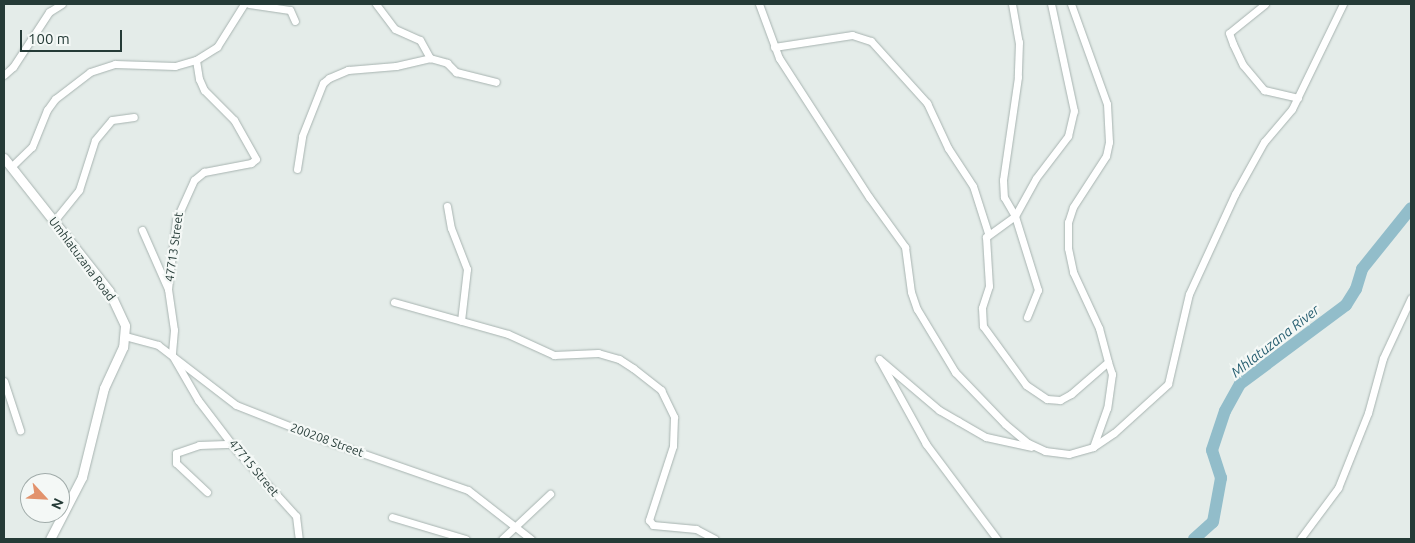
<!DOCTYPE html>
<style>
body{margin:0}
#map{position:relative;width:1415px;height:543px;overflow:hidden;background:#e4ece9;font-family:Ubuntu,sans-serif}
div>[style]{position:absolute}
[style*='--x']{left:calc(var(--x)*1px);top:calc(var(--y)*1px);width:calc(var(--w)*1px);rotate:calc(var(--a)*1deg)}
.river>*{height:12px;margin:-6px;padding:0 6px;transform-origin:6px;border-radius:6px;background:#92bdca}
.roads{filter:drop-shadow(0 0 1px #a7b3b0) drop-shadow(0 0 1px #a7b3b0)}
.minor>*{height:7px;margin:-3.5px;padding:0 3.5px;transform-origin:3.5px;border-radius:3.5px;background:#fff}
.tertiary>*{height:9px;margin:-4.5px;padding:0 4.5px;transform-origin:4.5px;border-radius:4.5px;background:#fff}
span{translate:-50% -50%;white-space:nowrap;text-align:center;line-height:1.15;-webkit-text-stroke:4.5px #f4f8f6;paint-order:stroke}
.street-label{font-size:12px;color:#253b37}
.water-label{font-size:14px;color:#265e70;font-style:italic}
.frame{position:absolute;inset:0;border:5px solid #253b37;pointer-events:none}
.north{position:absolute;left:20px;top:473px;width:50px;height:50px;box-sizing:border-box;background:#f4f8f6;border:1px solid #a1acaa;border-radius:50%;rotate:115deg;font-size:14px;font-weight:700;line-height:20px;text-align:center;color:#253b37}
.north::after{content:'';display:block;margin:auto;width:18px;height:22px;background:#e2926c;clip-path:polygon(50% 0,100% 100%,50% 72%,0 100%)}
.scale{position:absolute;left:20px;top:30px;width:102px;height:22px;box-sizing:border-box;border:2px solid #253b37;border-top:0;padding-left:6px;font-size:15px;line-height:18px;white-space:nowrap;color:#253b37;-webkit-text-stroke:4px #f4f8f6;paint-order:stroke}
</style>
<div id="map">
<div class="river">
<div style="--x:1194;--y:539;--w:25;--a:-42"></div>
<div style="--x:1213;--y:522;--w:45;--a:-79.7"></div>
<div style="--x:1221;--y:478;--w:29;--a:-108"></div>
<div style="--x:1212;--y:450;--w:41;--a:-71.6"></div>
<div style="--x:1225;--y:411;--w:31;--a:-61"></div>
<div style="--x:1240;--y:384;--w:132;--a:-36.7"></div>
<div style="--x:1346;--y:305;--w:19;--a:-58"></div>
<div style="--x:1356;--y:289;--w:21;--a:-73"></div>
<div style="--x:1362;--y:269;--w:78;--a:-51.2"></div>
</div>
<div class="roads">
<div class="minor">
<div style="--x:249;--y:4;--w:41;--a:8.3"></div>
<div style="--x:290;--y:10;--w:12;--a:66"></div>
<div style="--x:376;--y:4;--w:31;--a:53"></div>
<div style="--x:395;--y:29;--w:27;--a:24"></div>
<div style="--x:420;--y:40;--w:21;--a:61"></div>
<div style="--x:430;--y:58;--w:18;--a:16"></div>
<div style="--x:447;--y:63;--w:13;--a:45"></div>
<div style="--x:456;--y:72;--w:41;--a:14"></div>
<div style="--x:759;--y:4;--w:58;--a:69.7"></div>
<div style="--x:779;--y:58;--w:166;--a:57.1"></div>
<div style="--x:869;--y:197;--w:62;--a:54.2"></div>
<div style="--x:905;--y:247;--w:45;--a:82.4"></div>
<div style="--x:911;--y:292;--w:18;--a:71"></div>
<div style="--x:917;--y:309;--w:74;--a:58.9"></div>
<div style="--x:955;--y:372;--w:72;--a:46.1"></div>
<div style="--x:1005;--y:424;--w:30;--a:40"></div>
<div style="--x:1028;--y:443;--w:19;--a:25"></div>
<div style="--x:1045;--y:451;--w:24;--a:7"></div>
<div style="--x:1069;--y:454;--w:25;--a:-16"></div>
<div style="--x:1093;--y:447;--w:25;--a:-34"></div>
<div style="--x:1114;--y:433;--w:73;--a:-42.2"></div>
<div style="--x:1168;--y:384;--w:92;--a:-76.9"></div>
<div style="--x:1189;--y:294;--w:110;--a:-65.3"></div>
<div style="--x:1235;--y:194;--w:60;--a:-60.9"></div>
<div style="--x:1264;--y:142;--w:43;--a:-49.7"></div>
<div style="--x:1292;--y:109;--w:117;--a:-64.1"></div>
<div style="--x:1012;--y:4;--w:39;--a:80"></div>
<div style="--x:1019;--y:42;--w:35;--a:92"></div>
<div style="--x:1018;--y:77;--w:104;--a:98.3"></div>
<div style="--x:1003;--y:180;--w:17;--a:87"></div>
<div style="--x:1004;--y:197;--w:22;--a:60"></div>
<div style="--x:1015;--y:216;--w:36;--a:144"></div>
<div style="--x:986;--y:237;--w:49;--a:86.5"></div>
<div style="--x:989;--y:286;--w:23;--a:108"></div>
<div style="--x:982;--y:308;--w:18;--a:87"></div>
<div style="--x:983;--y:326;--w:73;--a:53.9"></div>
<div style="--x:1026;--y:385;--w:25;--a:34"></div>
<div style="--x:1047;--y:399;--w:13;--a:4"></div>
<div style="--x:1060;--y:400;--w:13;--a:-29"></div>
<div style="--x:1071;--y:394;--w:49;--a:-40.9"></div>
<div style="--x:1108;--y:362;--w:13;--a:72"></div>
<div style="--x:1112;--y:374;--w:34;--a:98"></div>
<div style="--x:1107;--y:408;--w:41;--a:109.7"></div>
<div style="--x:1071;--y:4;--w:106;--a:70.2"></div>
<div style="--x:1107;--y:104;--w:38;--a:87"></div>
<div style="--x:1109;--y:142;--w:14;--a:102"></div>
<div style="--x:1106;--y:156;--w:61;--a:122.9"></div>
<div style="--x:1073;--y:207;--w:16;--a:108"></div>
<div style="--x:1068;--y:222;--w:26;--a:90"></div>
<div style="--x:1068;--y:248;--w:25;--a:78"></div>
<div style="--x:1073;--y:272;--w:62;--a:65.1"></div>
<div style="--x:1099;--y:328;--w:35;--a:75"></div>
<div style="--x:1265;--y:4;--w:46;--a:141.1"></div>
<div style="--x:1229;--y:33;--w:12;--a:70"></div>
<div style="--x:1233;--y:44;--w:23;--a:65"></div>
<div style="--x:1243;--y:65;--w:33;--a:50"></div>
<div style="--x:1264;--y:90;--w:35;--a:13"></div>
<div style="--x:774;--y:47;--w:79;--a:-8.7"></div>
<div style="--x:852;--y:35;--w:20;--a:18"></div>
<div style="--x:871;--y:41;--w:84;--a:47.9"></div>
<div style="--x:927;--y:103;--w:50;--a:65"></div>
<div style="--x:948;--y:148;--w:45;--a:56.7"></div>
<div style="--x:973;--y:186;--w:49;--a:72.3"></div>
<div style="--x:4;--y:75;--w:12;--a:-42"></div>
<div style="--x:13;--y:67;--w:66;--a:-56.8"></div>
<div style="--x:49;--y:12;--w:15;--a:-32"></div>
<div style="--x:11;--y:167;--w:29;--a:-44"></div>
<div style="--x:32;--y:147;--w:40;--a:-68"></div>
<div style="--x:47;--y:110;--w:14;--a:-54"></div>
<div style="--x:55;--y:99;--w:44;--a:-37.6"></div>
<div style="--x:90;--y:72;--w:26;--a:-18"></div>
<div style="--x:115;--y:64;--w:60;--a:1.9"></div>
<div style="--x:175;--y:66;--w:22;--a:-16"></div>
<div style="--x:196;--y:60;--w:25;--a:-32"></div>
<div style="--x:217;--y:47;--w:51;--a:-57.9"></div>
<div style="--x:297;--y:169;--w:33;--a:-81"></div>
<div style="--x:302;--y:136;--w:57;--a:-68.4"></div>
<div style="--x:323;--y:83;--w:8;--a:-40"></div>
<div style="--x:329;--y:78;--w:21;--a:-23"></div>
<div style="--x:348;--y:70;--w:48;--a:-4.8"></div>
<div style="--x:396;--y:66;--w:35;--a:-13"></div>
<div style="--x:447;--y:206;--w:22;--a:80"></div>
<div style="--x:451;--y:228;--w:44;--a:68.7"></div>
<div style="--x:467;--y:269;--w:52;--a:96.6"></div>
<div style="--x:54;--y:221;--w:40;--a:-51"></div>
<div style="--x:79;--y:190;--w:52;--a:-72.3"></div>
<div style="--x:95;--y:140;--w:26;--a:-50"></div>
<div style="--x:112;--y:120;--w:22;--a:-8"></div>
<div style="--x:142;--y:230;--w:64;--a:66.2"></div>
<div style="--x:168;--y:289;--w:41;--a:81.7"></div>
<div style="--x:174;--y:330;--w:25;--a:95"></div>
<div style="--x:172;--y:355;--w:52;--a:60"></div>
<div style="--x:198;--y:400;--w:64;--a:52.6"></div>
<div style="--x:237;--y:451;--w:88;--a:47.8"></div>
<div style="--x:296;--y:516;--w:23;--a:83"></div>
<div style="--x:168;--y:289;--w:69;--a:-83.4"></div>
<div style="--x:176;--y:220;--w:44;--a:-65.8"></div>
<div style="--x:194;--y:180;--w:13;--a:-39"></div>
<div style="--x:204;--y:172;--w:48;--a:-10.8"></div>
<div style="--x:251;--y:163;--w:6;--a:-39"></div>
<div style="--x:256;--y:159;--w:45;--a:-119.4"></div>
<div style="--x:234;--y:120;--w:42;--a:-135"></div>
<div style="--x:204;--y:90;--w:12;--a:-114"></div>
<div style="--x:199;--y:79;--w:19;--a:-99"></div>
<div style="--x:394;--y:302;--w:118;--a:15.7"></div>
<div style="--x:508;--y:334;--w:51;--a:24.5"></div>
<div style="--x:554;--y:355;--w:44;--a:-2.6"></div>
<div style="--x:598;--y:353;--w:22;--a:16"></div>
<div style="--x:619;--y:359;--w:17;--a:33"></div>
<div style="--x:633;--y:368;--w:36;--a:38"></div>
<div style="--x:661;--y:390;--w:30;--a:64"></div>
<div style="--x:674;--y:417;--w:29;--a:92"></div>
<div style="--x:673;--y:446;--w:78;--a:108"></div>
<div style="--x:649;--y:520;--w:6;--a:51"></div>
<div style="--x:653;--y:525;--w:43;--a:5.3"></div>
<div style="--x:696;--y:529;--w:21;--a:28"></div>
<div style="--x:1027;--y:317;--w:29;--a:-68"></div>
<div style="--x:1038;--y:290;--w:77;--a:-107.3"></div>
<div style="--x:1015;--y:216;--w:43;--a:-61.1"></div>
<div style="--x:1036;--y:178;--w:53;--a:-52.7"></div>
<div style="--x:1068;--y:136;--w:26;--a:-77"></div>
<div style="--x:1074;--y:111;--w:109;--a:-102.1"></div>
<div style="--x:125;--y:336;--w:34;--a:15"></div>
<div style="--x:158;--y:345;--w:98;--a:37.6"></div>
<div style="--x:236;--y:405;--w:101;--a:21.5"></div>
<div style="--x:330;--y:442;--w:146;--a:19.2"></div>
<div style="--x:468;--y:490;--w:80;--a:37.9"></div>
<div style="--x:4;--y:381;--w:52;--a:71.9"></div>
<div style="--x:207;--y:492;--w:42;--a:-136.9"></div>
<div style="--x:176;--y:463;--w:10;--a:-90"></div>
<div style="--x:176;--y:453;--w:24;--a:-19"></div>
<div style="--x:199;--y:445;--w:34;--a:-2"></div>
<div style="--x:392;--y:517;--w:77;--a:16.6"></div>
<div style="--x:502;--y:539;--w:66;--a:-43.2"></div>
<div style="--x:997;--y:539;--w:119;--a:-126.8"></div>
<div style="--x:926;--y:444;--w:97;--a:-118.9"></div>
<div style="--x:879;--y:359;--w:79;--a:40.4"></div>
<div style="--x:939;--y:410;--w:22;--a:30"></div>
<div style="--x:958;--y:421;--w:32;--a:30"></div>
<div style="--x:986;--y:437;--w:46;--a:12.5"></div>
<div style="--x:1300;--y:539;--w:64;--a:-53.3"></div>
<div style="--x:1338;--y:488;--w:81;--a:-68.2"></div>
<div style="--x:1368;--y:413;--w:57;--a:-74.7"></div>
<div style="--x:1383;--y:358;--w:66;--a:-65"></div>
</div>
<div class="tertiary">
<div style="--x:4;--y:158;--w:169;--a:51.7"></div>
<div style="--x:109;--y:291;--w:38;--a:65"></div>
<div style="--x:125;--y:326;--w:21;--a:95"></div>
<div style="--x:123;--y:347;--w:45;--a:114.9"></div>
<div style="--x:104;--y:388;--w:92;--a:103.9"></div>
<div style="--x:82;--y:477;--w:70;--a:117.3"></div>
</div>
</div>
<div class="street-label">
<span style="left:174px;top:247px;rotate:-82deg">47713 Street</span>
<span style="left:82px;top:259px;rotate:53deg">Umhlatuzana Road</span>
<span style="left:327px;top:440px;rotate:20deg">200208 Street</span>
<span style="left:254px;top:468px;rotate:50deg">47715 Street</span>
</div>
<div class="water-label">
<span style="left:1275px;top:341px;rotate:-38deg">Mhlatuzana River</span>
</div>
<div class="frame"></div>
<div class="north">N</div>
<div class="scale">100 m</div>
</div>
